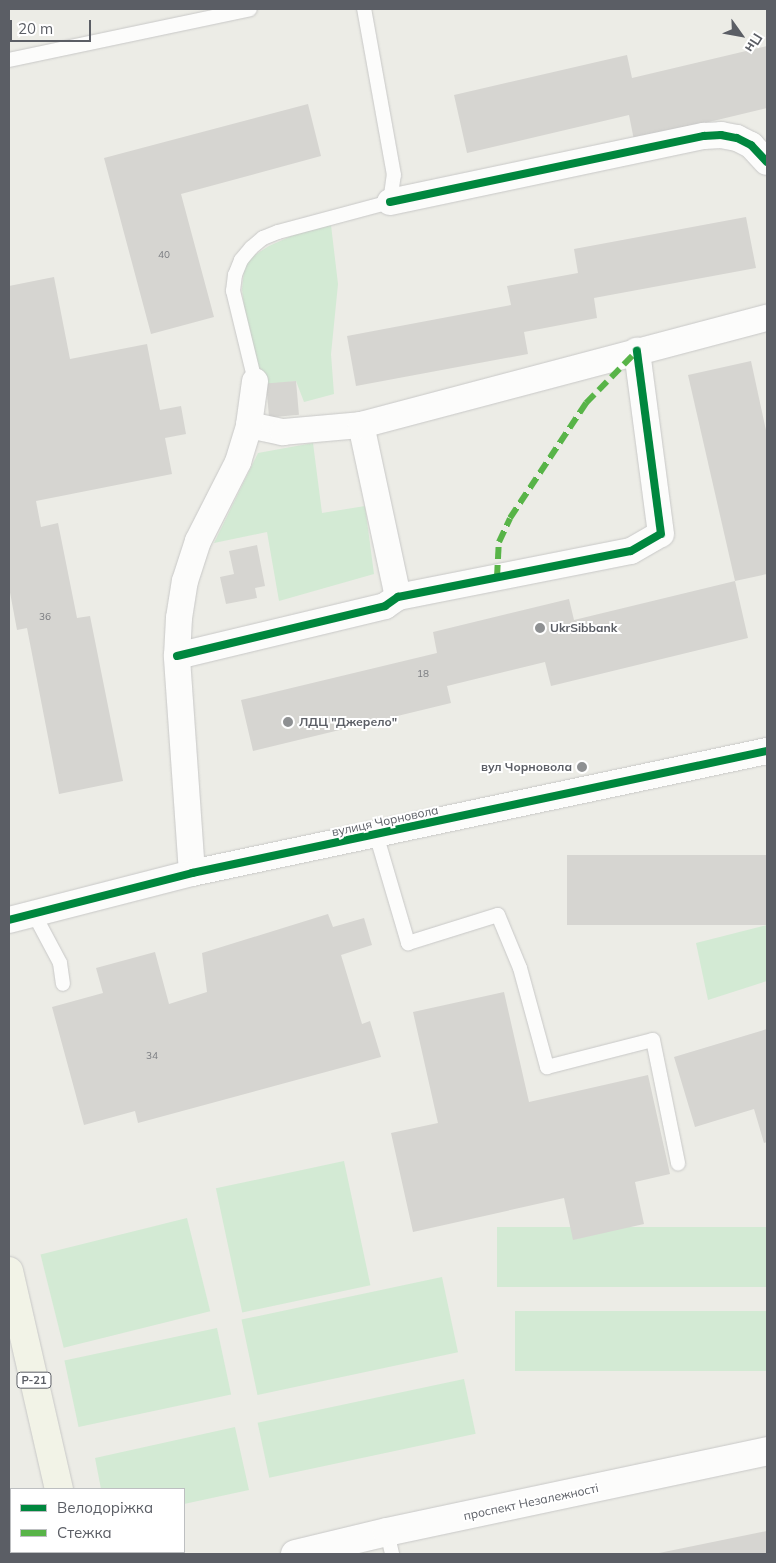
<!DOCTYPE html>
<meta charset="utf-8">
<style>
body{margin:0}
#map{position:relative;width:776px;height:1563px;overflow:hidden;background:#ecece6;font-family:Mulish,sans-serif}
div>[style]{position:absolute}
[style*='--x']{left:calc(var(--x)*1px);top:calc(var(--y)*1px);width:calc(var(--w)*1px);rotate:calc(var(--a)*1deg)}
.green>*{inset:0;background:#d3ead4;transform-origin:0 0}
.building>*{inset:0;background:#d6d5d1;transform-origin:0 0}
.roads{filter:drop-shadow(0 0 1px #c8c8c7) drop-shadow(0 0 1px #c8c8c7)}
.lane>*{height:14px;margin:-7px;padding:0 7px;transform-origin:7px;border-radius:7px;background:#fcfcfb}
.street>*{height:26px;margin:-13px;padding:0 13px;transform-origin:13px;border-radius:13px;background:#fcfcfb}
.secondary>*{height:28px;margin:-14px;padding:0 14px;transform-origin:14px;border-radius:14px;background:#fcfcfb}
.primary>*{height:28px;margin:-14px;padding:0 14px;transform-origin:14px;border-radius:14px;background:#f2f3e7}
.quiet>*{height:6px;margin-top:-3px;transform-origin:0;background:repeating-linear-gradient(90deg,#58b448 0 12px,transparent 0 18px)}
.cycleway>*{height:8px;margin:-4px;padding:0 4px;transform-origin:4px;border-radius:4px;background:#00873e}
.dots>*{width:14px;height:14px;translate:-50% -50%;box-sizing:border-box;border:2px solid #fff;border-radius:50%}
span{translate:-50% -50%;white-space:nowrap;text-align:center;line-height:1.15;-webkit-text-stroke:4px #fff;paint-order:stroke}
.number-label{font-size:10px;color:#7a7c80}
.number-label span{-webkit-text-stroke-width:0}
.shield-label span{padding:1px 4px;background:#fff;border:1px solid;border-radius:4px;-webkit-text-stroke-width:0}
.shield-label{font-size:11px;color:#5b5e65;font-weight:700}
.poi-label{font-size:12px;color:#5b5e65;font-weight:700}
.left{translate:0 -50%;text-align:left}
.right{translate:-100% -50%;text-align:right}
.street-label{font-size:12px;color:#5b5e65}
.frame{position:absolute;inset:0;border:10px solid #5b5e65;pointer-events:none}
.legend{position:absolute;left:10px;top:1488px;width:175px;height:65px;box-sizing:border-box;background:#fff;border:1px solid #bdbfc1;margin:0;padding:6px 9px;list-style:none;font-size:15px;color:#5b5e65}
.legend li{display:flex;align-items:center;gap:10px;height:25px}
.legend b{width:25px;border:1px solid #bdbfc1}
.north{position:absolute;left:716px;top:10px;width:50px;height:50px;-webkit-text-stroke:4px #fff;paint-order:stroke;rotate:122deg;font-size:14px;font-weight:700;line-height:20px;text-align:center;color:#5b5e65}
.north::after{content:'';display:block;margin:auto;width:18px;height:22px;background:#5b5e65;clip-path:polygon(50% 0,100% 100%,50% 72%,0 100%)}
.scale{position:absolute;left:10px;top:20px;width:81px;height:22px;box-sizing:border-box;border:2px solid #5b5e65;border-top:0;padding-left:6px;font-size:15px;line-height:18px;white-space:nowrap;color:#5b5e65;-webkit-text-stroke:4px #fff;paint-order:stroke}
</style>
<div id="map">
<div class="green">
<div style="clip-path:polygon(331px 225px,338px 284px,331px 354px,334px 394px,304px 402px,296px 381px,266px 385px,255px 360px,247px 334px,242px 289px,245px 261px,269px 246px,298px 233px)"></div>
<div style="clip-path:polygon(313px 443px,322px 513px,365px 506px,374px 574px,279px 601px,267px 532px,214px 543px,258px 453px)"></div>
<div style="clip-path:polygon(767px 925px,767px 981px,708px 1000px,696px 943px)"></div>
<div style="left:344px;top:1161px;width:127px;height:131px;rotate:78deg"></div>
<div style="left:187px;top:1218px;width:96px;height:151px;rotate:76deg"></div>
<div style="left:767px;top:1227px;width:60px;height:270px;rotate:90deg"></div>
<div style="left:442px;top:1277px;width:77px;height:205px;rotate:78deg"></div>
<div style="left:767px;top:1311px;width:60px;height:252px;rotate:90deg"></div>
<div style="left:217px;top:1328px;width:68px;height:156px;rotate:78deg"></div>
<div style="left:464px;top:1379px;width:56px;height:211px;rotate:78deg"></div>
<div style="clip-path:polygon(235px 1427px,249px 1490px,184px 1504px,184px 1489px,101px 1489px,95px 1458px)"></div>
</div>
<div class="building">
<div style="clip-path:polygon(767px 46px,767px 108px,634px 140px,629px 115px,467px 153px,454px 95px,627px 55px,632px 78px)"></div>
<div style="clip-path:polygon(308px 104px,321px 156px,181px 194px,214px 317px,151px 334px,104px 158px)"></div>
<div style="clip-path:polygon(746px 217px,756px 268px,594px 298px,597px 318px,524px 332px,528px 354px,356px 386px,347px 336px,511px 305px,507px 286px,578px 273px,574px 249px)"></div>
<div style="clip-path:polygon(54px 277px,70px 359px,147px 344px,160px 410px,181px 406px,186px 434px,165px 438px,172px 474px,36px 501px,41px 527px,58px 523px,77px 618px,90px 616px,123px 781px,59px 794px,27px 628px,17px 630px,9px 587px,9px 286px)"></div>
<div style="clip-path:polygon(751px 361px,767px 435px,767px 574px,735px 581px,688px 375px)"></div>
<div style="left:296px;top:381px;width:34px;height:30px;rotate:85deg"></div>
<div style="clip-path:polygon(257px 545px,265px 586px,255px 588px,257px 598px,226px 604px,220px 577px,234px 574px,229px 551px)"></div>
<div style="clip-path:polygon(735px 581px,748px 638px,551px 686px,545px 662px,447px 686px,451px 703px,253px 751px,241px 700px,437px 653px,433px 632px,569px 599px,574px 620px)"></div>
<div style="left:767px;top:855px;width:70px;height:200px;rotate:90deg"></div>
<div style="clip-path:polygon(328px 914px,333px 927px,364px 918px,372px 945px,341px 955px,362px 1024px,370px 1021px,381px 1057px,138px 1123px,135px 1111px,84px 1125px,52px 1007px,103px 993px,96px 968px,155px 952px,169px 1004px,207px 992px,202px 953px)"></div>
<div style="clip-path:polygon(504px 992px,529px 1102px,648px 1075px,670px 1174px,635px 1182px,644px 1224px,573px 1240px,564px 1198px,413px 1232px,391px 1133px,438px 1123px,413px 1012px)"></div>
<div style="clip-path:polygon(767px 1029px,767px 1142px,764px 1143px,754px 1109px,695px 1127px,674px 1057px)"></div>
<div style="clip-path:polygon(767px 1531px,767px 1554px,659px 1554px,659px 1553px)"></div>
</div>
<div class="roads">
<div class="lane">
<div style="--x:9;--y:60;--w:246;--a:-11.9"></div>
<div style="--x:255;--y:381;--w:93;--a:-103.7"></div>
<div style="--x:233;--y:291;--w:16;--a:-83"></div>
<div style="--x:235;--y:275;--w:16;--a:-68"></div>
<div style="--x:241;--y:260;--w:16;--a:-50"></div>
<div style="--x:251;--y:248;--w:16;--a:-40"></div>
<div style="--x:263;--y:238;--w:16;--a:-22"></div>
<div style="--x:278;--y:232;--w:116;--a:-15"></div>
<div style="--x:390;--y:202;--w:27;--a:-82"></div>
<div style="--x:394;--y:175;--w:169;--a:-100.2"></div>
<div style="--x:376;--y:834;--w:114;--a:73.6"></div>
<div style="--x:408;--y:943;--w:94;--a:-17.3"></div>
<div style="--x:498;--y:915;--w:57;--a:67.5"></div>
<div style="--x:520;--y:968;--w:103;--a:74.7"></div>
<div style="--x:547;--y:1067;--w:109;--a:-14.3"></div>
<div style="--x:653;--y:1040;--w:126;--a:78.5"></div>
<div style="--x:34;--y:914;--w:55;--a:62"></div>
<div style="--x:60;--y:963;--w:21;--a:82"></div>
<div style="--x:387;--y:1532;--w:23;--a:77"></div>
<div style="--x:26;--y:1554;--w:11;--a:-10"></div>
</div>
<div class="street">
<div style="--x:390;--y:202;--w:321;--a:-11.9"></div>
<div style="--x:704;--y:136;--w:17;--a:-3"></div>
<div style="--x:721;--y:135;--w:16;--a:11"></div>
<div style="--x:737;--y:138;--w:16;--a:27"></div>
<div style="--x:751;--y:145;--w:23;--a:47"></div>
<div style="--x:249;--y:425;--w:35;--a:12"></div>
<div style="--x:283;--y:432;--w:78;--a:-5.1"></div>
<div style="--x:398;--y:597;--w:176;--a:-102.1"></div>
<div style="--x:361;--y:425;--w:420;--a:-14.8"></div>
<div style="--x:177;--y:656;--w:214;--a:-13.5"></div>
<div style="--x:385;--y:606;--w:16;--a:-35"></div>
<div style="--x:398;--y:597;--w:237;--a:-11.2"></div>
<div style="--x:631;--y:551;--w:34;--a:-30"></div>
<div style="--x:661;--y:534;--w:185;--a:-97.5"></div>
<div style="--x:192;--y:873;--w:218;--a:-94"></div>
<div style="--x:177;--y:656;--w:38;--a:-87"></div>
<div style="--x:179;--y:618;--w:37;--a:-81"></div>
<div style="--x:185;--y:581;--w:42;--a:-72"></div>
<div style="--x:198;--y:541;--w:89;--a:-63.1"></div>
<div style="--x:238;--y:462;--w:39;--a:-73"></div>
<div style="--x:249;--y:425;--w:44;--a:-82.2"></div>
<div style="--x:9;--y:920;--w:189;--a:-14.4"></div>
<div style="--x:192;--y:873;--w:588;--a:-11.98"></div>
</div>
<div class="secondary">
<div style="--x:295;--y:1554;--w:95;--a:-13.4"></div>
<div style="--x:387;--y:1532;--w:389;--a:-12"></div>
</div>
<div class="primary">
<div style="--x:9;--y:1271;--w:224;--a:77.1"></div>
<div style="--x:74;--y:1552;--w:2;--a:90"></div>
</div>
</div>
<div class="quiet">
<div style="--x:497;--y:577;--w:35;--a:-87"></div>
<div style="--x:499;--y:542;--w:26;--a:-65"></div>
<div style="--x:510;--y:518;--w:138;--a:-56.5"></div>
<div style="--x:586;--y:403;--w:73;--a:-45.6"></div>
</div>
<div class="cycleway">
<div style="--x:390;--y:202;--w:321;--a:-11.9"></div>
<div style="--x:704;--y:136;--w:17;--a:-3"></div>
<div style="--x:721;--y:135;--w:16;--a:11"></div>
<div style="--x:737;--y:138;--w:16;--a:27"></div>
<div style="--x:751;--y:145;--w:23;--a:47"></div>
<div style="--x:177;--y:656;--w:214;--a:-13.5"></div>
<div style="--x:385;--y:606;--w:16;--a:-35"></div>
<div style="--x:398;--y:597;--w:237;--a:-11.2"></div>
<div style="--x:631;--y:551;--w:34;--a:-30"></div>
<div style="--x:661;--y:534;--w:185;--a:-97.5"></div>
<div style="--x:9;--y:920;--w:189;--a:-14.4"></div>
<div style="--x:192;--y:873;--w:588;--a:-11.98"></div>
</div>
<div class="dots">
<div style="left:540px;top:628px;background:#8e9092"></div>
<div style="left:288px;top:722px;background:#8e9092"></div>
<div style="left:582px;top:767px;background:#8e9092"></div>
</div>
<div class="number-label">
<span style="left:164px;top:255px">40</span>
<span style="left:45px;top:617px">36</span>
<span style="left:423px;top:674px">18</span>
<span style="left:152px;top:1056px">34</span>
</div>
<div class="shield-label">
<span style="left:34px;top:1380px">Р-21</span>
</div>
<div class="poi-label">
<span class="left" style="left:550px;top:628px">UkrSibbank</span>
<span class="left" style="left:299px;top:722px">ЛДЦ "Джерело"</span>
<span class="right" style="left:572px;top:767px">вул Чорновола</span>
</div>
<div class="street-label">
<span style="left:385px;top:821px;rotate:-12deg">вулиця Чорновола</span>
<span style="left:531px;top:1502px;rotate:-12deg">проспект Незалежності</span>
</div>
<div class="frame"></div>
<ul class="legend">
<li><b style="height:6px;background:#00873e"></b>Велодоріжка</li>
<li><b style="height:6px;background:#58b448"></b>Стежка</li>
</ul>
<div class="north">Пн</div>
<div class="scale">20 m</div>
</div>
